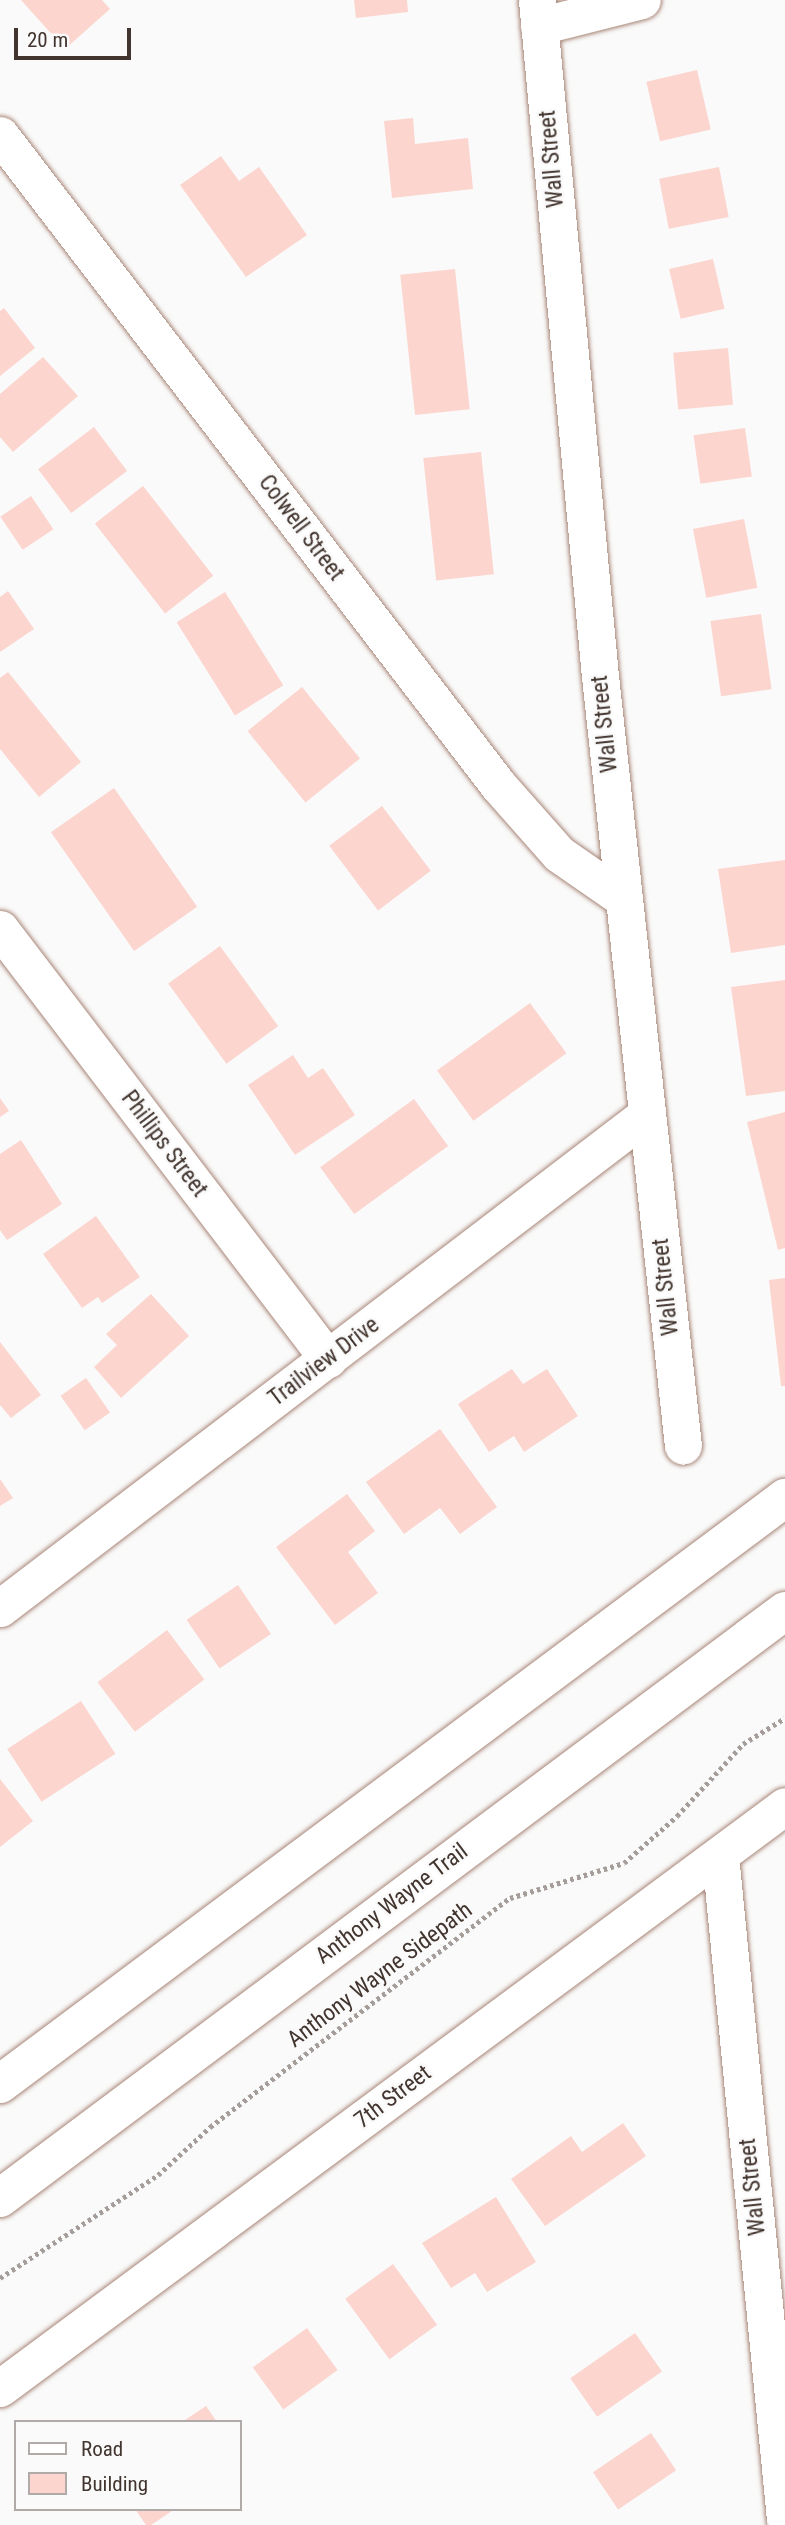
<!DOCTYPE html>
<style>
body{margin:0}
#map{position:relative;width:785px;height:2525px;overflow:hidden;background:#fafafa;font-family:"Roboto Condensed",sans-serif}
div>[style]{position:absolute}
[style*='--x']{left:calc(var(--x)*1px);top:calc(var(--y)*1px);width:calc(var(--w)*1px);rotate:calc(var(--a)*1deg)}
.building>*{inset:0;background:#fcd5cf;transform-origin:0 0}
.path>*{height:4.5px;margin-top:-2.25px;transform-origin:0;background:repeating-linear-gradient(90deg,#a49d9a 0 3.5px,transparent 0 7px)}
.roads{filter:drop-shadow(0 0 2px #a88678) drop-shadow(0 0 2px #a88678)}
.minor>*{height:37px;margin:-18.5px;padding:0 18.5px;transform-origin:18.5px;border-radius:18.5px;background:#fff}
.trunk>*{height:38px;margin:-19px;padding:0 19px;transform-origin:19px;border-radius:19px;background:#fff}
span{translate:-50% -50%;white-space:nowrap;text-align:center;line-height:1.15;-webkit-text-stroke:5px #fafafa;paint-order:stroke}
.street-label{font-size:23px;color:#42342e}
.legend{position:absolute;left:14px;top:2420px;width:228px;height:91px;box-sizing:border-box;background:#fafafa;border:2px solid #b0aba8;margin:0;padding:9px 12px;list-style:none;font-size:21px;color:#42342e}
.legend li{display:flex;align-items:center;gap:14px;height:35px}
.legend b{width:35px;border:2px solid #b0aba8}
.scale{position:absolute;left:14px;top:28px;width:117px;height:32px;box-sizing:border-box;border:4px solid #42342e;border-top:0;padding-left:9px;font-size:21px;line-height:24px;white-space:nowrap;color:#42342e;-webkit-text-stroke:5px #fafafa;paint-order:stroke}
</style>
<div id="map">
<div class="building">
<div style="clip-path:polygon(21px 0,102px 0,110px 9px,65px 49px)"></div>
<div style="clip-path:polygon(354px 0,407px 0,408px 12px,356px 18px)"></div>
<div style="left:697px;top:70px;width:61px;height:52px;rotate:77deg"></div>
<div style="clip-path:polygon(413px 118px,415px 144px,468px 138px,473px 189px,392px 198px,384px 121px)"></div>
<div style="clip-path:polygon(221px 156px,239px 181px,259px 167px,307px 235px,246px 277px,180px 185px)"></div>
<div style="left:719px;top:167px;width:51px;height:61px;rotate:79deg"></div>
<div style="left:713px;top:259px;width:51px;height:45px;rotate:77deg"></div>
<div style="left:455px;top:269px;width:141px;height:55px;rotate:84deg"></div>
<div style="clip-path:polygon(4px 308px,35px 348px,0 376px,0 311px)"></div>
<div style="left:728px;top:348px;width:57px;height:55px;rotate:85deg"></div>
<div style="clip-path:polygon(43px 357px,78px 396px,13px 452px,0 437px,0 394px)"></div>
<div style="left:94px;top:427px;width:55px;height:70px;rotate:53deg"></div>
<div style="left:745px;top:428px;width:49px;height:52px;rotate:82deg"></div>
<div style="left:481px;top:452px;width:123px;height:58px;rotate:84deg"></div>
<div style="left:143px;top:486px;width:114px;height:61px;rotate:52deg"></div>
<div style="left:31px;top:496px;width:40px;height:37px;rotate:56deg"></div>
<div style="left:744px;top:519px;width:70px;height:52px;rotate:79deg"></div>
<div style="clip-path:polygon(8px 591px,34px 629px,0 652px,0 597px)"></div>
<div style="left:225px;top:592px;width:110px;height:57px;rotate:58deg"></div>
<div style="left:761px;top:614px;width:76px;height:51px;rotate:82deg"></div>
<div style="clip-path:polygon(8px 672px,81px 762px,39px 797px,0 749px,0 678px)"></div>
<div style="left:302px;top:687px;width:92px;height:70px;rotate:51deg"></div>
<div style="left:114px;top:788px;width:145px;height:77px;rotate:55deg"></div>
<div style="left:382px;top:806px;width:81px;height:66px;rotate:53deg"></div>
<div style="clip-path:polygon(785px 860px,785px 945px,731px 953px,718px 869px)"></div>
<div style="left:220px;top:946px;width:99px;height:64px;rotate:54deg"></div>
<div style="clip-path:polygon(785px 980px,785px 1091px,746px 1096px,731px 987px)"></div>
<div style="left:530px;top:1003px;width:62px;height:115px;rotate:54deg"></div>
<div style="clip-path:polygon(293px 1055px,308px 1078px,323px 1068px,355px 1115px,295px 1155px,248px 1085px)"></div>
<div style="clip-path:polygon(0 1098px,9px 1111px,0 1117px)"></div>
<div style="left:414px;top:1099px;width:58px;height:116px;rotate:54deg"></div>
<div style="clip-path:polygon(785px 1112px,785px 1248px,778px 1250px,747px 1122px)"></div>
<div style="clip-path:polygon(21px 1140px,62px 1204px,7px 1240px,0 1230px,0 1154px)"></div>
<div style="clip-path:polygon(96px 1216px,140px 1277px,102px 1303px,98px 1297px,82px 1308px,43px 1254px)"></div>
<div style="clip-path:polygon(785px 1278px,785px 1386px,781px 1386px,769px 1280px)"></div>
<div style="clip-path:polygon(151px 1294px,189px 1336px,121px 1398px,94px 1367px,117px 1345px,106px 1334px)"></div>
<div style="clip-path:polygon(0 1342px,41px 1395px,11px 1418px,0 1405px)"></div>
<div style="clip-path:polygon(512px 1369px,523px 1384px,547px 1369px,578px 1416px,524px 1452px,514px 1436px,489px 1452px,458px 1404px)"></div>
<div style="left:86px;top:1378px;width:42px;height:31px;rotate:55deg"></div>
<div style="clip-path:polygon(440px 1429px,497px 1507px,460px 1534px,440px 1508px,404px 1534px,366px 1482px)"></div>
<div style="clip-path:polygon(0 1479px,13px 1498px,0 1506px)"></div>
<div style="clip-path:polygon(347px 1494px,375px 1531px,348px 1552px,378px 1593px,335px 1625px,276px 1547px)"></div>
<div style="left:238px;top:1585px;width:59px;height:62px;rotate:56deg"></div>
<div style="left:167px;top:1630px;width:62px;height:87px;rotate:53deg"></div>
<div style="left:81px;top:1701px;width:63px;height:88px;rotate:57deg"></div>
<div style="clip-path:polygon(0 1779px,33px 1821px,0 1847px)"></div>
<div style="clip-path:polygon(623px 2123px,646px 2156px,545px 2226px,511px 2179px,571px 2136px,582px 2152px)"></div>
<div style="clip-path:polygon(496px 2197px,536px 2262px,487px 2292px,475px 2273px,451px 2288px,422px 2243px)"></div>
<div style="left:393px;top:2264px;width:75px;height:59px;rotate:54deg"></div>
<div style="left:307px;top:2328px;width:52px;height:67px;rotate:54deg"></div>
<div style="left:635px;top:2333px;width:47px;height:79px;rotate:55deg"></div>
<div style="clip-path:polygon(206px 2406px,217px 2422px,182px 2422px)"></div>
<div style="left:651px;top:2433px;width:45px;height:70px;rotate:56deg"></div>
<div style="clip-path:polygon(135px 2509px,175px 2509px,151px 2525px,146px 2525px)"></div>
</div>
<div class="path">
<div style="--x:0;--y:2278;--w:189;--a:-33.1"></div>
<div style="--x:158;--y:2175;--w:71;--a:-42.7"></div>
<div style="--x:210;--y:2127;--w:377;--a:-37.4"></div>
<div style="--x:510;--y:1898;--w:119;--a:-17.1"></div>
<div style="--x:624;--y:1863;--w:71;--a:-41.6"></div>
<div style="--x:677;--y:1816;--w:98;--a:-47.5"></div>
<div style="--x:743;--y:1744;--w:49;--a:-31.8"></div>
</div>
<div class="roads">
<div class="minor">
<div style="--x:537;--y:0;--w:679;--a:84.68"></div>
<div style="--x:600;--y:676;--w:774;--a:83.85"></div>
<div style="--x:539;--y:26;--w:106;--a:-14.2"></div>
<div style="--x:0;--y:135;--w:819;--a:52.54"></div>
<div style="--x:498;--y:785;--w:92;--a:48.5"></div>
<div style="--x:559;--y:854;--w:79;--a:34.7"></div>
<div style="--x:0;--y:929;--w:541;--a:52.66"></div>
<div style="--x:0;--y:1608;--w:813;--a:-37.35"></div>
<div style="--x:720;--y:1855;--w:667;--a:84.41"></div>
<div style="--x:0;--y:2388;--w:977;--a:-36.55"></div>
</div>
<div class="trunk">
<div style="--x:0;--y:2084;--w:980;--a:-36.74"></div>
<div style="--x:0;--y:2198;--w:980;--a:-36.79"></div>
</div>
</div>
<div class="street-label">
<span style="left:552px;top:159px;rotate:-95deg">Wall Street</span>
<span style="left:301px;top:528px;rotate:53deg">Colwell Street</span>
<span style="left:605px;top:724px;rotate:-96deg">Wall Street</span>
<span style="left:164px;top:1144px;rotate:53deg">Phillips Street</span>
<span style="left:666px;top:1287px;rotate:-96deg">Wall Street</span>
<span style="left:324px;top:1362px;rotate:-37deg">Trailview Drive</span>
<span style="left:392px;top:1904px;rotate:-37deg">Anthony Wayne Trail</span>
<span style="left:380px;top:1975px;rotate:-37deg">Anthony Wayne Sidepath</span>
<span style="left:393px;top:2097px;rotate:-37deg">7th Street</span>
<span style="left:753px;top:2187px;rotate:-96deg">Wall Street</span>
</div>
<ul class="legend">
<li><b style="height:9px;background:#fff"></b>Road</li>
<li><b style="height:19px;background:#fcd5cf"></b>Building</li>
</ul>
<div class="scale">20 m</div>
</div>
